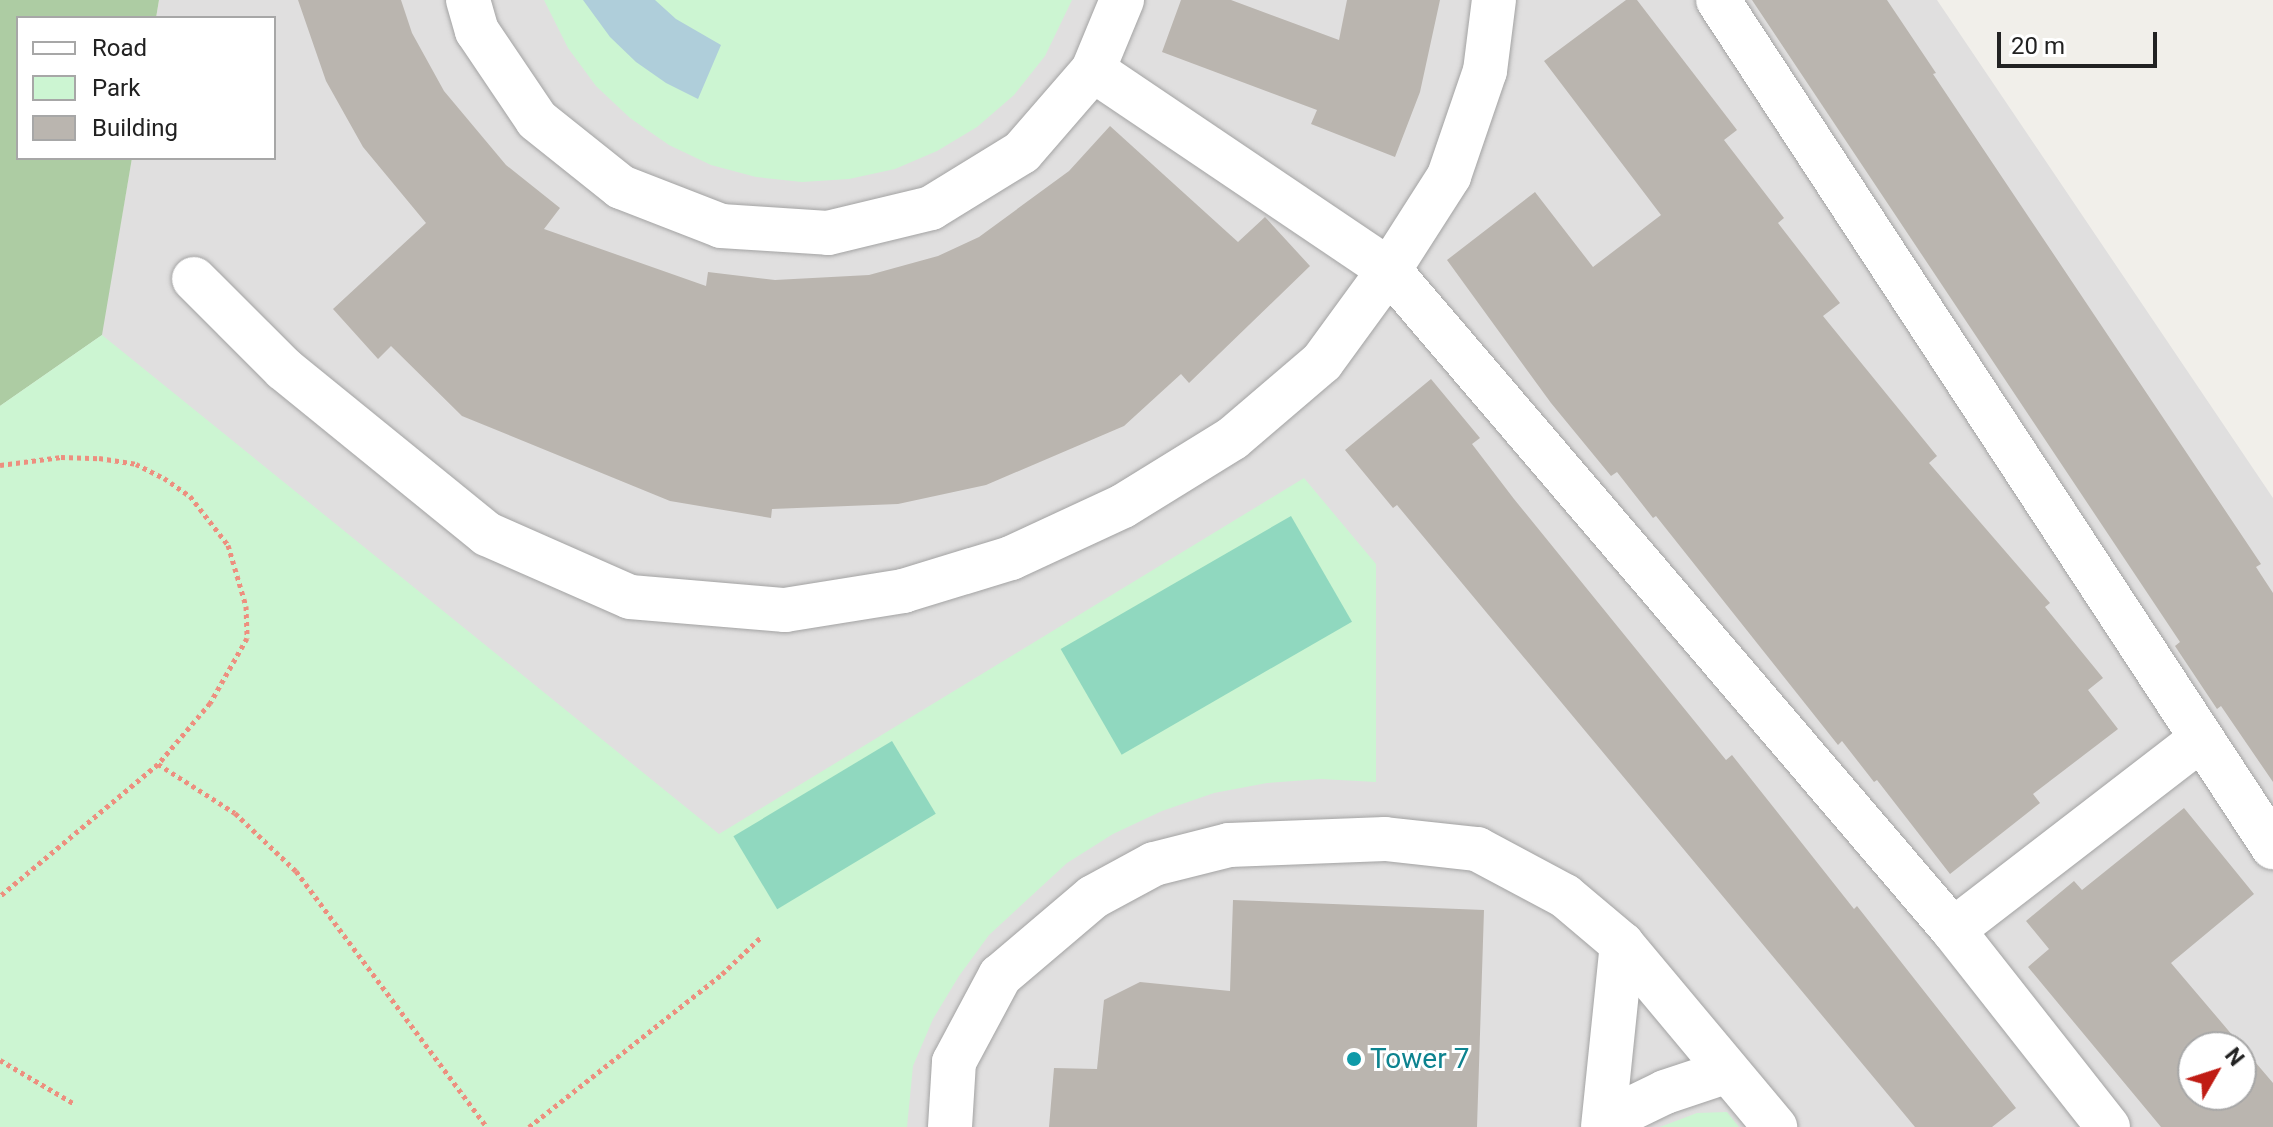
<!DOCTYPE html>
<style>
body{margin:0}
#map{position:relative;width:2273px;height:1127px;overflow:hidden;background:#f1efea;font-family:Roboto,sans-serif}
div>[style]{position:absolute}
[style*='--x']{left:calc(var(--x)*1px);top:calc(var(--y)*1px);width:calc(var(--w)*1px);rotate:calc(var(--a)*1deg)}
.residential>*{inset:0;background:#e0dfdf}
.forest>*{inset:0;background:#adcca3}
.park>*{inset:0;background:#ccf5d2}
.pitch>*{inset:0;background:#90d8bf;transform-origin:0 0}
.water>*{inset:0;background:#afceda}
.building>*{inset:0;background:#bab5af}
.path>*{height:5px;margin-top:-2.5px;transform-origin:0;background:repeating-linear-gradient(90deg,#ed8f7f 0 4px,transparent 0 8px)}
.roads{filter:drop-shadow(0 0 2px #a3a3a3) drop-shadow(0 0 2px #a3a3a3)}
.street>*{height:44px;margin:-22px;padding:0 22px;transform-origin:22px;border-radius:22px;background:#fff}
.dots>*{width:22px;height:22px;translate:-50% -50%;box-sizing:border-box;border:4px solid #fff;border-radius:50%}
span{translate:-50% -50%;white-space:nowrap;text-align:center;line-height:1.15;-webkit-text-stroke:6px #fff;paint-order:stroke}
.culture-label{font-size:28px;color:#0d838f}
.left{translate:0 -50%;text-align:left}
.legend{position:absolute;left:16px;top:16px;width:260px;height:144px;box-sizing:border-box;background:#fff;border:2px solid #a7a7a7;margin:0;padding:10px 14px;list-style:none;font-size:24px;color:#222}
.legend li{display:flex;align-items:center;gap:16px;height:40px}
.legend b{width:40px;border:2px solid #a7a7a7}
.north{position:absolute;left:2177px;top:1031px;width:80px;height:80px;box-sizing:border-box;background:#fff;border:2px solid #a7a7a7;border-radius:50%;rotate:51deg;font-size:22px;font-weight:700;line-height:32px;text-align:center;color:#222}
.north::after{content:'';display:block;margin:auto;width:28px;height:36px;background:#c01c14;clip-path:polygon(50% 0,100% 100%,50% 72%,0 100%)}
.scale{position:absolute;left:1997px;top:32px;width:160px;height:36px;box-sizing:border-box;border:4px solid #222;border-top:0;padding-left:10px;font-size:24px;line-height:28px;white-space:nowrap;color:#222;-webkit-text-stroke:6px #fff;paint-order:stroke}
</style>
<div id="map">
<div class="residential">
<div style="clip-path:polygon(evenodd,159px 0,1937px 0,2273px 498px,2273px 1127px,0 1127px,0 406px,101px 335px,132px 158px,274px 158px,274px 18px,156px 18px,159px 0,2193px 1047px,2241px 1047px,2241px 1095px,2193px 1095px,2193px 1047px)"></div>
</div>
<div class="forest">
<div style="clip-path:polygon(0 0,159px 0,156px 18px,18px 18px,18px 158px,132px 158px,102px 335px,0 406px)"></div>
</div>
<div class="park">
<div style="clip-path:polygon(544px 0,1072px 0,1045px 56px,1014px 95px,977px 127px,937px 151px,895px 169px,849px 179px,802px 182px,756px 177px,711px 165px,669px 145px,630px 118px,596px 86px,568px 48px)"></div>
<div style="clip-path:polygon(102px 335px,719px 834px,1304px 478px,1376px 564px,1376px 782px,1321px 779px,1267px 783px,1214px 793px,1162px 811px,1113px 834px,1067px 863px,989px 935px,959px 976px,933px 1019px,913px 1066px,907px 1127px,0 1127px,0 406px)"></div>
<div style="clip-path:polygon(1727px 1112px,1739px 1127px,1660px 1127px,1697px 1113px)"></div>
</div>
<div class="pitch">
<div style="left:1291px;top:516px;width:122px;height:266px;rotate:60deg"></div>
<div style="left:892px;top:741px;width:85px;height:185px;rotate:59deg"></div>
</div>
<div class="water">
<div style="clip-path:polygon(583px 0,655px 0,676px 19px,721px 45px,698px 99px,666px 83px,636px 62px,610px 37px)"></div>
</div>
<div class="building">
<div style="clip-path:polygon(298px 0,401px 0,412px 33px,444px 91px,506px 165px,560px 208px,544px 229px,706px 286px,708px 272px,775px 280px,869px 275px,938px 256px,979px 237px,1069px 171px,1110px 126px,1238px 242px,1265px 217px,1310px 266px,1189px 383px,1181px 374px,1124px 426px,986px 485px,898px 504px,772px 509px,771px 518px,670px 501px,462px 416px,391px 346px,378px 359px,333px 309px,426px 223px,363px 147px,326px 81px)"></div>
<div style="clip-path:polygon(1181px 0,1231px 0,1339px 40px,1347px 0,1440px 0,1420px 92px,1395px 157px,1311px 124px,1317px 110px,1162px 52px)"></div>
<div style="clip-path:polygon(1626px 0,1637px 0,1737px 130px,1724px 140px,1784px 218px,1778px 223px,1840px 303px,1823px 316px,1937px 456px,1929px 463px,2050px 603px,2045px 607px,2103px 678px,2088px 690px,2118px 729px,2033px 794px,2040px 803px,1950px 874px,1877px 780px,1874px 782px,1842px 741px,1838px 745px,1656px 516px,1653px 518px,1617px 472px,1611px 476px,1551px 403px,1447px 260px,1535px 192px,1593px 267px,1661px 215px,1544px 61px)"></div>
<div style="clip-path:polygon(1752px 0,1887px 0,1936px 73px,1933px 74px,2261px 564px,2256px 567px,2273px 593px,2273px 782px,2221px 706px,2217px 709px,2175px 646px,2180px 642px)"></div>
<div style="clip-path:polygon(1431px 379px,1480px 438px,1472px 444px,1514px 499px,1726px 760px,1732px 755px,1854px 909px,1857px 906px,2016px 1108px,1992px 1127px,1915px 1127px,1397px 505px,1393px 508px,1345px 450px)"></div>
<div style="clip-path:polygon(evenodd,2184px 808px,2254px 894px,2171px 963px,2273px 1083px,2273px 1127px,2161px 1127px,2028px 967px,2049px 949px,2026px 921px,2074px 881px,2082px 890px,2184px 808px,2193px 1047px,2241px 1047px,2241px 1095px,2193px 1095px,2193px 1047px)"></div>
<div style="clip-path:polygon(1233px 900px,1484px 910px,1477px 1127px,1049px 1127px,1054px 1068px,1097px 1069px,1104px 1000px,1140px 982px,1230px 991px)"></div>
</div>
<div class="path">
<div style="--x:0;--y:465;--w:62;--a:-7.5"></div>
<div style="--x:61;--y:457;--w:38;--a:2"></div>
<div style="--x:99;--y:458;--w:37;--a:9"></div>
<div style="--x:136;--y:464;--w:31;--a:27"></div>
<div style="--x:164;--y:478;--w:32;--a:35"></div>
<div style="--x:190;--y:496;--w:62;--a:52.2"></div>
<div style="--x:228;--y:545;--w:64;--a:73.6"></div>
<div style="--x:246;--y:606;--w:32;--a:88"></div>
<div style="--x:247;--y:638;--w:75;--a:119.6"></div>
<div style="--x:210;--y:703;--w:80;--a:130.4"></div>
<div style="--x:158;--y:764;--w:206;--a:140.1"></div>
<div style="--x:158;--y:764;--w:91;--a:32.5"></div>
<div style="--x:235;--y:813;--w:84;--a:43.6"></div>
<div style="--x:296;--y:871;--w:319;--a:53.3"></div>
<div style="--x:0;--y:1060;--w:85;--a:30.5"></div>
<div style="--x:529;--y:1127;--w:246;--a:-38.4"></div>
<div style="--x:722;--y:974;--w:54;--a:-43.5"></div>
</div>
<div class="roads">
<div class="street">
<div style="--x:468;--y:0;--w:32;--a:74"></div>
<div style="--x:477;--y:31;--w:107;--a:56"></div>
<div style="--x:537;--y:120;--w:107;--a:38.6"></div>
<div style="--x:621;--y:187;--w:107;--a:21.3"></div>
<div style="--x:721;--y:226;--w:107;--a:3.7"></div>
<div style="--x:828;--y:233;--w:106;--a:-13.6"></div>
<div style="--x:931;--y:208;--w:107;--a:-31.6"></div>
<div style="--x:1022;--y:152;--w:108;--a:-49.1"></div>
<div style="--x:1093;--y:70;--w:76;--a:-67.5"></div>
<div style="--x:1718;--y:0;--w:1013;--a:56.77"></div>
<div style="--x:1093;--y:70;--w:357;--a:34"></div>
<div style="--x:1389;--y:270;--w:868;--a:49.48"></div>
<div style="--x:194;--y:279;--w:127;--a:45"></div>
<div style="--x:284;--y:369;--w:262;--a:39.1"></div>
<div style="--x:487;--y:534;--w:156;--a:23.8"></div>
<div style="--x:630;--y:597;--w:156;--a:4.8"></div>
<div style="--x:785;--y:610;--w:120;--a:-9.1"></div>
<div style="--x:903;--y:591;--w:113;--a:-17"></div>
<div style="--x:1011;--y:558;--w:123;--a:-24.9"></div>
<div style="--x:1123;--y:506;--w:129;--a:-31.7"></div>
<div style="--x:1233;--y:438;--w:117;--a:-40.5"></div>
<div style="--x:1322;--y:362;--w:114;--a:-53.9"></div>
<div style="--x:1389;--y:270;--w:112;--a:-57.4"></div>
<div style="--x:1449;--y:176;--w:111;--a:-71.1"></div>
<div style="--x:1485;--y:71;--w:72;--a:-82.8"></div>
<div style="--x:950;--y:1127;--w:65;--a:-86.5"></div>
<div style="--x:954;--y:1062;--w:98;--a:-61.9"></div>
<div style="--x:1000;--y:976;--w:122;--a:-40.3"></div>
<div style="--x:1093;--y:897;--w:69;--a:-28.4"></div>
<div style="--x:1154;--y:864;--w:77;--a:-14.2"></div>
<div style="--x:1229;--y:845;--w:156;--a:-2.2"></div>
<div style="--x:1385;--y:839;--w:93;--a:6.2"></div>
<div style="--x:1477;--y:849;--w:100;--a:28.1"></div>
<div style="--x:1565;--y:896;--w:75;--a:40.1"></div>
<div style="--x:1622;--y:944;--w:239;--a:50.1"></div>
<div style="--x:1603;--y:1127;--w:184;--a:-84.1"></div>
<div style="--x:1611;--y:1127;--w:22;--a:-47"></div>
<div style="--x:1626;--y:1111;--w:43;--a:-26"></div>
<div style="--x:1665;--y:1092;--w:66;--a:-18.4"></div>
<div style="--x:2108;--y:1127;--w:251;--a:-128.2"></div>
<div style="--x:1953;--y:930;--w:313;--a:-37.6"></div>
</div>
</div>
<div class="dots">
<div style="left:1354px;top:1059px;background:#0f9aa8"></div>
</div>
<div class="culture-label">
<span class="left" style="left:1370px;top:1059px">Tower 7</span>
</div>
<ul class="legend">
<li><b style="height:10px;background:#fff"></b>Road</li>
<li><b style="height:22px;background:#ccf5d2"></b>Park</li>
<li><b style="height:22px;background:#bab5af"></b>Building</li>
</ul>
<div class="north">N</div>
<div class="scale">20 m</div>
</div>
